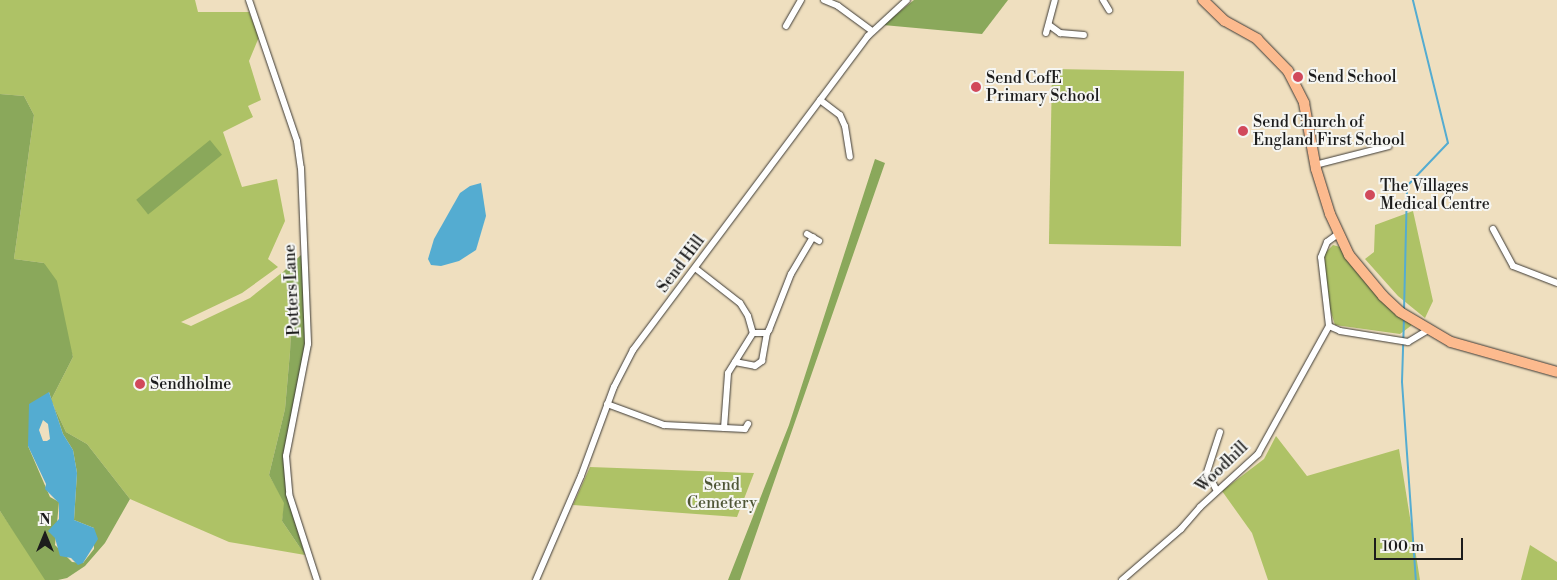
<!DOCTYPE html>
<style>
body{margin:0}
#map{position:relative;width:1557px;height:580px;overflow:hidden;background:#efdfbf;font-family:"Libre Bodoni",serif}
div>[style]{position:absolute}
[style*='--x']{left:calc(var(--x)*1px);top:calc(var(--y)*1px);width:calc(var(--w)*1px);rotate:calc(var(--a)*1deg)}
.green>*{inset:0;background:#aec266;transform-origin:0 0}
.forest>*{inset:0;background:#8aa85b;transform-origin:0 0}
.water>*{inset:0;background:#54acd1}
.stream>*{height:2px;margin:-1px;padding:0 1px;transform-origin:1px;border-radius:1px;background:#54acd1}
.roads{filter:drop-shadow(0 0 1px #3c3934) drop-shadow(0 0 1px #3c3934)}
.street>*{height:6px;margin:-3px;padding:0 3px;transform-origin:3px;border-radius:3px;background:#fff}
.primary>*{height:10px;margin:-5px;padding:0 5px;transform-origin:5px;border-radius:5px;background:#fcba8e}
.dots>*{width:14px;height:14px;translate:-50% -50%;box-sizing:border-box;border:2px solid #f6f6f2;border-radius:50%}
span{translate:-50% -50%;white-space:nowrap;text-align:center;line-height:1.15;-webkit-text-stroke:4px #f6f6f2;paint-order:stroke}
.poi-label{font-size:16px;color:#1c1c1c}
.left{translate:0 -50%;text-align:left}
.street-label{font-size:16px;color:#1c1c1c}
.park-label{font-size:16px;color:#4f5636}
.north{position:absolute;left:20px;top:510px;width:50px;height:50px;-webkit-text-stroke:4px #f6f6f2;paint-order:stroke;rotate:0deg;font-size:14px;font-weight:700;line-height:20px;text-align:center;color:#1c1c1c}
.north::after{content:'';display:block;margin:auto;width:18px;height:22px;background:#1c1c1c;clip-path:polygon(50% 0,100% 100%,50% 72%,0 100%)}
.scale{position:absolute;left:1374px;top:538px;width:89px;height:22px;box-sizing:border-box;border:2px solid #1c1c1c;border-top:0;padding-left:6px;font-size:15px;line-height:18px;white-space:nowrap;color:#1c1c1c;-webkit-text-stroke:4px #f6f6f2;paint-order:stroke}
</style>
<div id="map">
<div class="green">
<div style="clip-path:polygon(0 0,195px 0,198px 12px,249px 12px,259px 37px,249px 61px,261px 100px,248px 106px,253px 117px,223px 132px,242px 187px,277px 179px,285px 221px,268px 259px,278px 267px,242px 293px,181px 322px,191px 326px,250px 298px,284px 271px,292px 305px,290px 352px,285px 409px,269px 475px,285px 503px,282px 521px,305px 555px,229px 542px,130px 499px,87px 444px,66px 432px,51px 400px,73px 357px,44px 263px,14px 259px,34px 115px,24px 96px,0 94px)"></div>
<div style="left:1052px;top:69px;width:132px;height:175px;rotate:1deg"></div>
<div style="clip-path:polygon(1413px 211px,1433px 301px,1425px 318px,1398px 296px,1365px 259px,1374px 252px,1375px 225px)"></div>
<div style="clip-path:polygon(1333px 245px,1340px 247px,1399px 315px,1412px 325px,1400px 334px,1335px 325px,1328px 303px,1324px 254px)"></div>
<div style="clip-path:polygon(1276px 436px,1307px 476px,1399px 449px,1420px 580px,1268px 580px,1252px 533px,1222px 491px,1264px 459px)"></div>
<div style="clip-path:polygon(590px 467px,753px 473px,754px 473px,737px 517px,573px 505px)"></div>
<div style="clip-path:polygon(0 511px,46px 578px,45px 580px,0 580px)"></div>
<div style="clip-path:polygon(1530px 545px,1557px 562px,1557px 580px,1521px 580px)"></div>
</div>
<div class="forest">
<div style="clip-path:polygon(914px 0,1008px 0,982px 34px,883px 25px)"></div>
<div style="clip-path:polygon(evenodd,0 94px,24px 96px,34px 115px,14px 259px,44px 263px,57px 281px,73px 357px,51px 400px,66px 432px,87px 444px,130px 499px,105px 543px,85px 566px,67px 578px,58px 580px,45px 580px,0 511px,0 94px,49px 392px,63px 434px,73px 450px,77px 473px,74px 520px,94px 528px,94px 549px,83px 563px,72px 562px,55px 545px,59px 502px,50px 497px,28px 446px,49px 392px)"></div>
<div style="left:210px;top:140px;width:19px;height:95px;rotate:51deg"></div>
<div style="clip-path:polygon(875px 159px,885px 163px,740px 580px,728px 580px,789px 425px)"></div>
<div style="clip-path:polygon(301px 255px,306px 312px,304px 356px,284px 455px,287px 496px,305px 555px,282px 521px,284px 503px,269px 475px,285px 409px,290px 352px,292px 305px,284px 271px)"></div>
</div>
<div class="water">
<div style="clip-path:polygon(481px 183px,486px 216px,476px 250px,459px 261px,441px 266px,431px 265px,428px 259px,434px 239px,460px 193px,470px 186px)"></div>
<div style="clip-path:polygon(evenodd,49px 392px,63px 434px,73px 450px,77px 473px,74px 520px,94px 528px,98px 539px,83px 563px,78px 565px,71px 558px,60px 556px,55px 538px,48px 531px,59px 519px,59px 503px,45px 489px,46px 484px,28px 446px,29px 404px,49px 392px,43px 420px,48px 424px,50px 439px,47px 441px,43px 441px,39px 430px,43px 420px)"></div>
</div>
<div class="stream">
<div style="--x:1404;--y:311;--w:125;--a:-88.6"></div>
<div style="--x:1407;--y:186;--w:59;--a:-46.4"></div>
<div style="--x:1448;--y:143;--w:147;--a:-103.8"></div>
<div style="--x:1404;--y:318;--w:64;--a:91.8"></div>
<div style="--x:1402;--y:382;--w:198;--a:86"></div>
</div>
<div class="roads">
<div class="street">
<div style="--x:249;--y:0;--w:149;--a:71.2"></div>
<div style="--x:297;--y:141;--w:27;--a:82"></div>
<div style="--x:301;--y:168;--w:176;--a:87.7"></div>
<div style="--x:308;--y:344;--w:114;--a:101.1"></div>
<div style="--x:286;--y:456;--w:38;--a:85"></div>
<div style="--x:289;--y:494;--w:90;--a:72"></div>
<div style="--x:824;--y:0;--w:15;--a:23"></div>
<div style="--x:838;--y:6;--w:42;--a:36.3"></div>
<div style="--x:1103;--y:0;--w:12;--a:59"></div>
<div style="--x:1049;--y:25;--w:14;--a:36"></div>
<div style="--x:1060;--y:33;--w:24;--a:5"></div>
<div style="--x:786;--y:26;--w:30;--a:-60"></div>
<div style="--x:1046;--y:33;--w:34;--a:-75"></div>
<div style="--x:820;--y:100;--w:25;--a:37"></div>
<div style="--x:840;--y:115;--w:12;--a:66"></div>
<div style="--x:845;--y:126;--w:31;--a:81"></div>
<div style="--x:1315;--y:165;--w:76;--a:-14.4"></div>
<div style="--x:1493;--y:229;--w:42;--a:61.6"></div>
<div style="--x:1513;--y:266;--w:47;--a:21.1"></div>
<div style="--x:807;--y:234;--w:14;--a:30"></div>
<div style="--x:695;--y:268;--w:57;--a:37.9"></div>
<div style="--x:740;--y:303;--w:15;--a:58"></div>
<div style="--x:748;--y:316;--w:18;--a:74"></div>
<div style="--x:1329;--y:326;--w:12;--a:24"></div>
<div style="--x:1340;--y:331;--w:69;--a:9.2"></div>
<div style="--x:1408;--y:342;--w:23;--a:-31"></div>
<div style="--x:1329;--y:326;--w:69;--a:-96.6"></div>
<div style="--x:1321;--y:257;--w:16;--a:-68"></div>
<div style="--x:1327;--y:242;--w:14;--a:-36"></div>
<div style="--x:735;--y:362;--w:20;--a:11"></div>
<div style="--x:755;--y:366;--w:9;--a:-36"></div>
<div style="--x:762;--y:361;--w:28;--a:-80"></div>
<div style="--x:607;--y:404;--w:61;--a:20.2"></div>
<div style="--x:664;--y:425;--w:81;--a:2.8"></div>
<div style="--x:745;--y:429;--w:6;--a:-59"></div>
<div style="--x:724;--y:428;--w:55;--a:-85.8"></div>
<div style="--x:728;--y:373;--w:47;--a:-58"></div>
<div style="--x:753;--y:333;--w:14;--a:0"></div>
<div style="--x:767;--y:333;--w:4;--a:-56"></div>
<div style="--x:769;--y:330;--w:60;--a:-68.6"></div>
<div style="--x:791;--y:274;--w:43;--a:-59.3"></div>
<div style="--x:1217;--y:491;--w:21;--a:-118"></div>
<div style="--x:1207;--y:472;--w:42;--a:-72"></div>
<div style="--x:536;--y:580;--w:113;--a:-66.6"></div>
<div style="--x:581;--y:476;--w:95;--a:-69.7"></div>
<div style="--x:614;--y:387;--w:42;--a:-62.8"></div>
<div style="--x:633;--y:350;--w:392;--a:-53.2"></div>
<div style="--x:868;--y:36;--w:53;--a:-42.7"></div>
<div style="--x:1122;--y:580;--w:78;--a:-40.8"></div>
<div style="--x:1181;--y:529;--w:29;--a:-49"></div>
<div style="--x:1200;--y:507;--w:79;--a:-42.4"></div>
<div style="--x:1258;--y:454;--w:146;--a:-61"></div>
</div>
<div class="primary">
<div style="--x:1203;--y:0;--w:30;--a:44"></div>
<div style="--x:1225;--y:21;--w:37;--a:29"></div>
<div style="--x:1257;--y:39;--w:45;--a:45.9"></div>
<div style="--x:1288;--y:71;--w:36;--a:63"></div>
<div style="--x:1304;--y:103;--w:67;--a:79.7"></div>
<div style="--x:1316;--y:169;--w:47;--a:72.7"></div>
<div style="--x:1330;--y:214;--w:45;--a:65.1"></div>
<div style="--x:1349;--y:255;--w:53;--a:50.3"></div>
<div style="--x:1383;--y:296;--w:23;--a:43"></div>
<div style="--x:1400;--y:312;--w:59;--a:30.5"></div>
<div style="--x:1451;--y:342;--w:110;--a:15.8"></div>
</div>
</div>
<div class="dots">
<div style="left:1298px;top:77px;background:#d1495b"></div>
<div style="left:976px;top:87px;background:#d1495b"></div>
<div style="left:1243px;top:131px;background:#d1495b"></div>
<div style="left:1370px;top:195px;background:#d1495b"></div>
<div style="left:140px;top:384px;background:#d1495b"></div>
</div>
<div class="poi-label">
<span class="left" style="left:1308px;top:77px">Send School</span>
<span class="left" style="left:986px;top:87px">Send CofE<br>Primary School</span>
<span class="left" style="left:1253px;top:131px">Send Church of<br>England First School</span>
<span class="left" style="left:1380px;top:195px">The Villages<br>Medical Centre</span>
<span class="left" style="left:150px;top:384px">Sendholme</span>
</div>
<div class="street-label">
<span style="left:681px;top:264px;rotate:-53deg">Send Hill</span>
<span style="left:292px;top:290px;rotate:-93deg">Potters Lane</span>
<span style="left:1222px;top:467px;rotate:-44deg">Woodhill</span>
</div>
<div class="park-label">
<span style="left:722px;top:494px">Send<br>Cemetery</span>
</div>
<div class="north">N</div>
<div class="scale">100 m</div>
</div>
